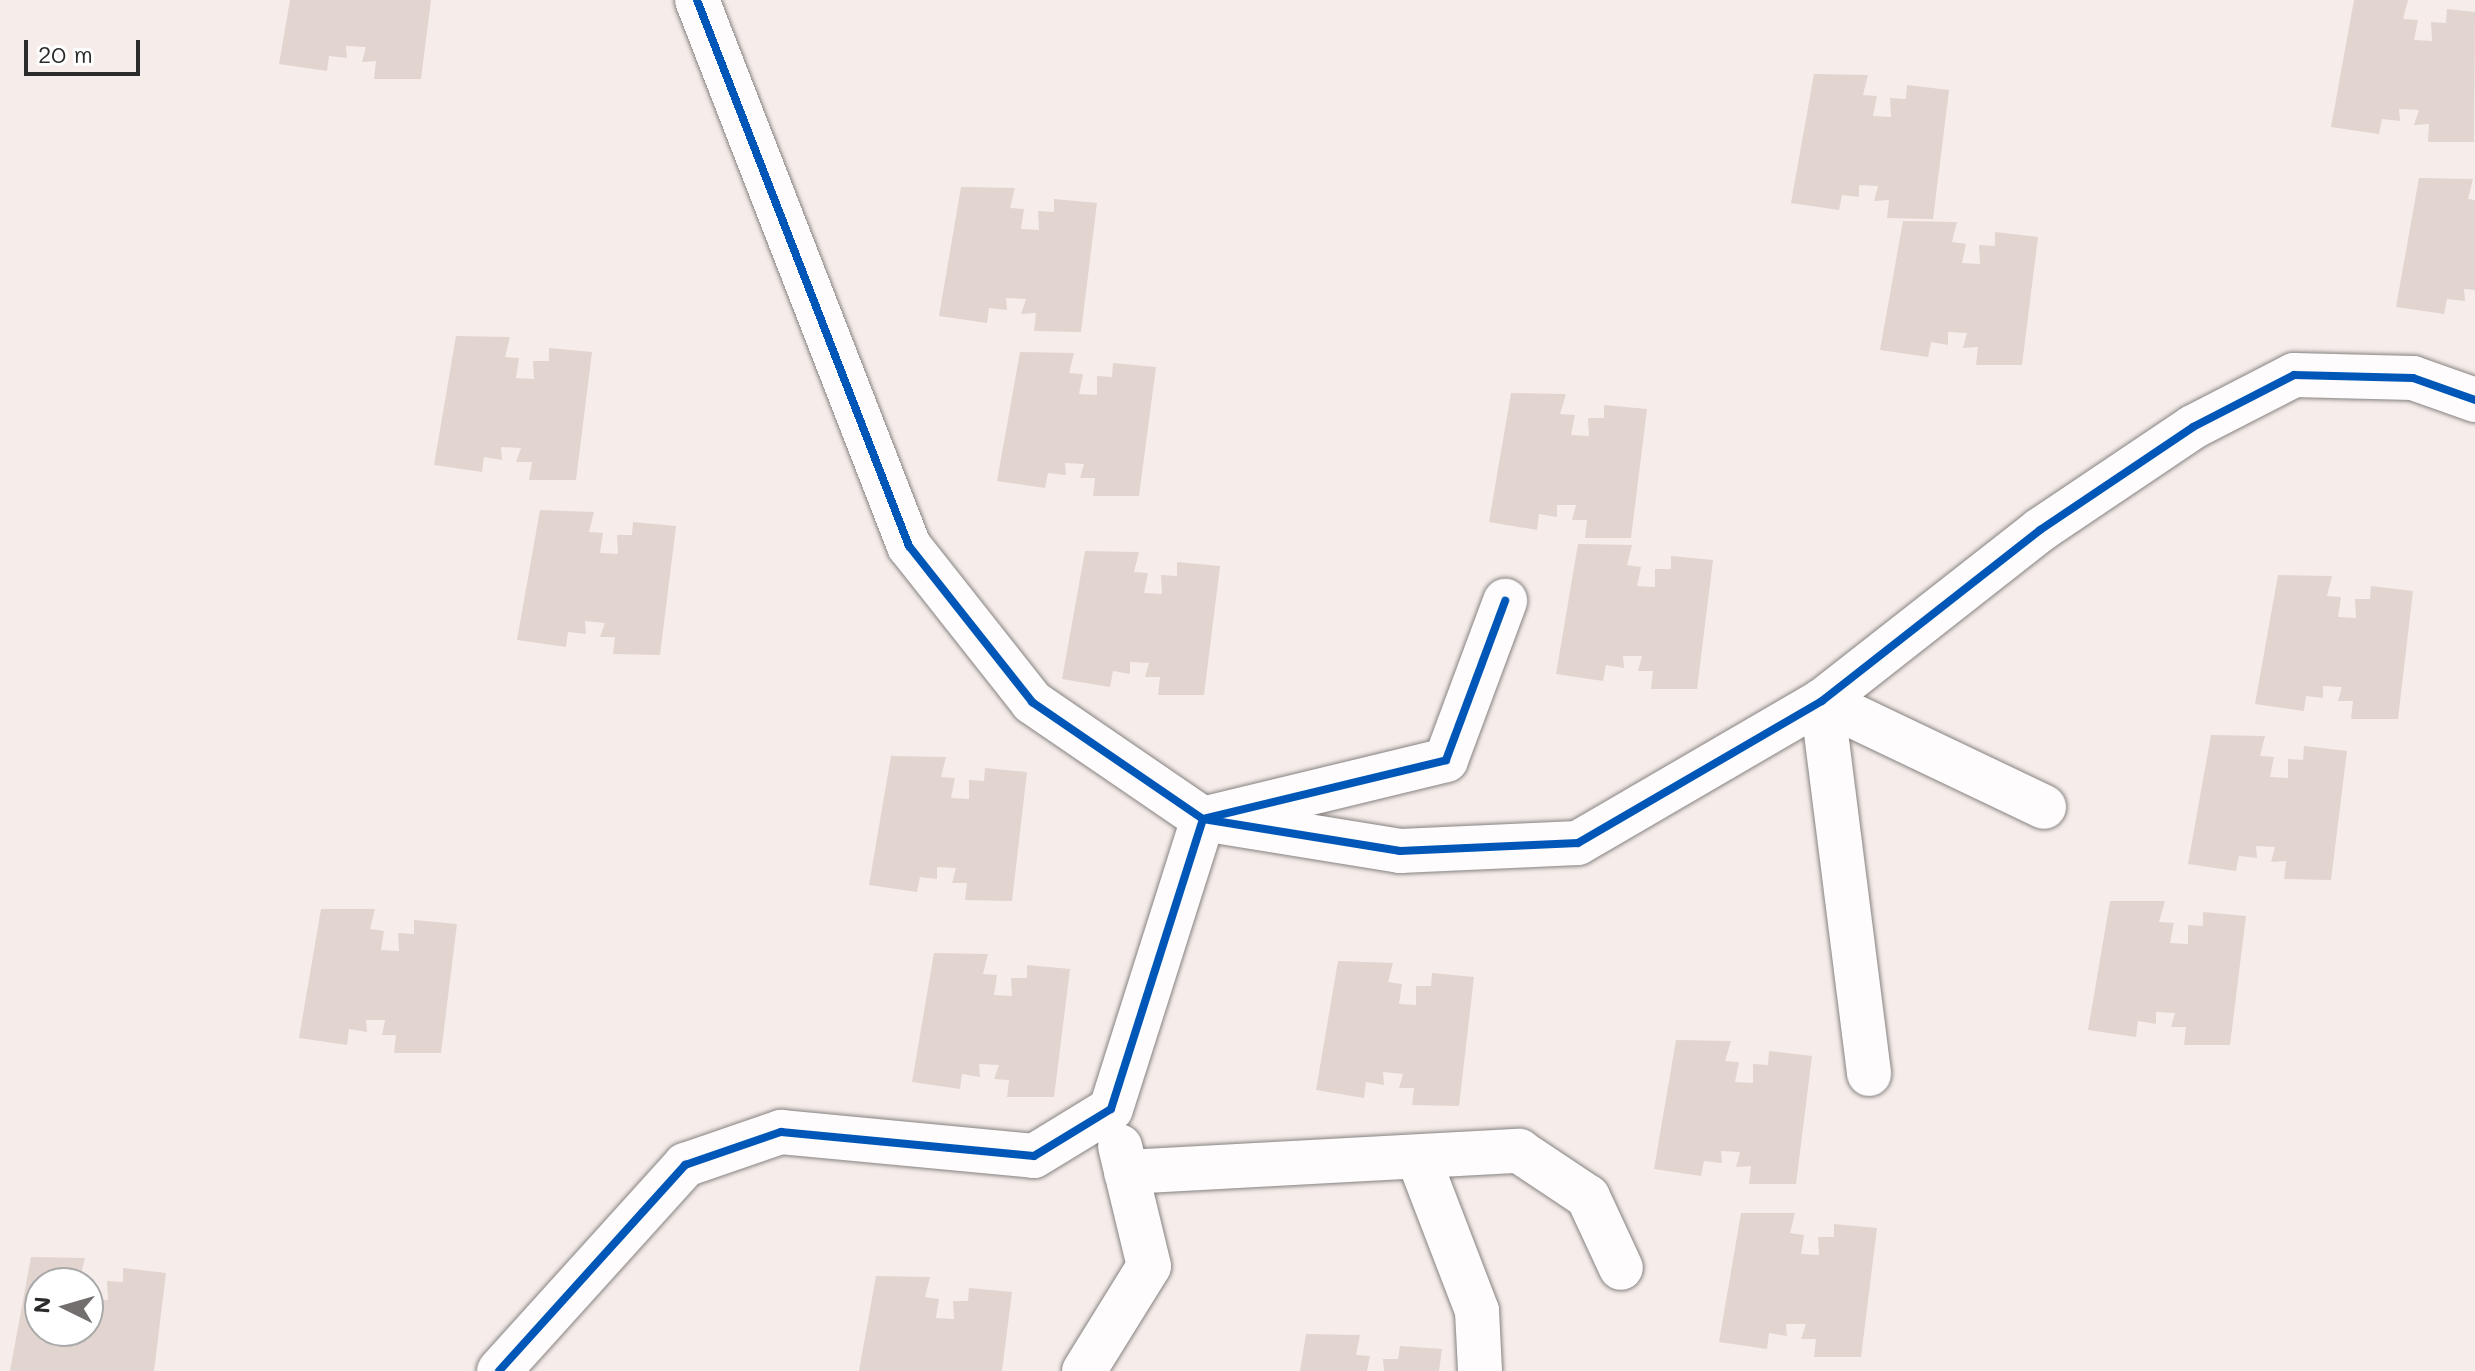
<!DOCTYPE html>
<style>
body{margin:0}
#map{position:relative;width:2475px;height:1371px;overflow:hidden;background:#f6edea;font-family:Mali,sans-serif}
div>[style]{position:absolute}
[style*='--x']{left:calc(var(--x)*1px);top:calc(var(--y)*1px);width:calc(var(--w)*1px);rotate:calc(var(--a)*1deg)}
.building>*{inset:0;background:#e2d4cf}
.roads{filter:drop-shadow(0 0 2px #868281) drop-shadow(0 0 2px #868281)}
.minor>*{height:44px;margin:-22px;padding:0 22px;transform-origin:22px;border-radius:22px;background:#fefcfc}
.cycleway>*{height:8px;margin:-4px;padding:0 4px;transform-origin:4px;border-radius:4px;background:#0057b8}
span{translate:-50% -50%;white-space:nowrap;text-align:center;line-height:1.15;-webkit-text-stroke:7px #fff;paint-order:stroke}
.north{position:absolute;left:24px;top:1267px;width:80px;height:80px;box-sizing:border-box;background:#fff;border:2px solid #aaa;border-radius:50%;rotate:275deg;font-size:22px;font-weight:700;line-height:32px;text-align:center;color:#2b2b2b}
.north::after{content:'';display:block;margin:auto;width:28px;height:36px;background:#726f6e;clip-path:polygon(50% 0,100% 100%,50% 72%,0 100%)}
.scale{position:absolute;left:24px;top:40px;width:116px;height:36px;box-sizing:border-box;border:4px solid #2b2b2b;border-top:0;padding-left:10px;font-size:24px;line-height:28px;white-space:nowrap;color:#2b2b2b;-webkit-text-stroke:6px #fff;paint-order:stroke}
</style>
<div id="map">
<div class="building">
<div style="clip-path:polygon(290px 0,431px 0,421px 79px,374px 79px,376px 61px,362px 62px,366px 47px,346px 46px,347px 58px,329px 56px,327px 71px,279px 64px)"></div>
<div style="clip-path:polygon(2354px 0,2408px 0,2403px 19px,2418px 20px,2414px 40px,2432px 41px,2431px 22px,2446px 23px,2447px 9px,2475px 12px,2474px 142px,2428px 142px,2429px 124px,2414px 125px,2419px 110px,2399px 109px,2400px 121px,2382px 119px,2379px 134px,2331px 127px)"></div>
<div style="clip-path:polygon(1814px 74px,1868px 75px,1863px 95px,1877px 96px,1873px 116px,1891px 117px,1890px 98px,1906px 99px,1907px 85px,1949px 90px,1933px 219px,1887px 218px,1889px 200px,1874px 201px,1878px 186px,1859px 185px,1859px 197px,1842px 195px,1839px 210px,1791px 203px)"></div>
<div style="clip-path:polygon(2419px 178px,2473px 179px,2468px 199px,2475px 200px,2475px 290px,2464px 289px,2465px 301px,2447px 299px,2444px 314px,2396px 307px)"></div>
<div style="clip-path:polygon(961px 187px,1015px 188px,1010px 208px,1024px 209px,1021px 229px,1039px 230px,1038px 211px,1054px 212px,1054px 199px,1097px 203px,1081px 332px,1034px 331px,1036px 313px,1021px 314px,1026px 299px,1006px 298px,1007px 310px,989px 308px,987px 323px,939px 316px)"></div>
<div style="clip-path:polygon(1903px 221px,1957px 222px,1952px 242px,1966px 244px,1962px 263px,1980px 264px,1979px 245px,1995px 246px,1995px 232px,2038px 237px,2022px 365px,1976px 365px,1978px 347px,1963px 348px,1967px 333px,1948px 332px,1948px 345px,1931px 342px,1928px 357px,1880px 350px)"></div>
<div style="clip-path:polygon(456px 336px,510px 337px,505px 357px,519px 358px,516px 378px,534px 379px,533px 361px,549px 361px,549px 348px,592px 352px,576px 480px,529px 480px,532px 462px,516px 462px,521px 448px,501px 447px,502px 460px,484px 457px,482px 472px,434px 465px)"></div>
<div style="clip-path:polygon(1020px 352px,1074px 353px,1069px 373px,1083px 374px,1079px 394px,1097px 395px,1097px 376px,1112px 377px,1113px 363px,1156px 367px,1139px 496px,1093px 496px,1095px 478px,1080px 478px,1084px 464px,1065px 463px,1066px 475px,1048px 473px,1045px 488px,997px 481px)"></div>
<div style="clip-path:polygon(1511px 393px,1566px 394px,1560px 414px,1575px 415px,1571px 435px,1589px 436px,1588px 418px,1604px 418px,1604px 405px,1647px 409px,1631px 538px,1585px 538px,1587px 520px,1572px 520px,1576px 505px,1557px 505px,1557px 517px,1539px 514px,1537px 530px,1489px 522px)"></div>
<div style="clip-path:polygon(540px 510px,594px 512px,589px 532px,603px 533px,600px 553px,618px 554px,617px 535px,632px 535px,633px 522px,676px 526px,660px 655px,613px 654px,615px 637px,600px 637px,605px 623px,585px 621px,586px 634px,568px 632px,566px 647px,517px 640px)"></div>
<div style="clip-path:polygon(1578px 544px,1632px 545px,1627px 565px,1641px 567px,1637px 586px,1655px 587px,1655px 569px,1671px 569px,1671px 556px,1713px 560px,1697px 689px,1651px 689px,1653px 671px,1638px 671px,1642px 656px,1623px 656px,1624px 668px,1606px 665px,1603px 681px,1556px 674px)"></div>
<div style="clip-path:polygon(1085px 551px,1139px 552px,1134px 572px,1148px 573px,1144px 593px,1162px 594px,1161px 575px,1177px 576px,1177px 562px,1220px 566px,1204px 695px,1158px 695px,1160px 677px,1145px 677px,1149px 663px,1130px 662px,1130px 674px,1113px 671px,1110px 687px,1062px 679px)"></div>
<div style="clip-path:polygon(2278px 575px,2332px 576px,2327px 596px,2341px 597px,2338px 617px,2356px 618px,2355px 599px,2370px 599px,2371px 586px,2413px 591px,2398px 719px,2351px 719px,2353px 701px,2338px 701px,2342px 687px,2323px 686px,2323px 698px,2306px 696px,2304px 711px,2255px 704px)"></div>
<div style="clip-path:polygon(2211px 735px,2265px 736px,2260px 756px,2274px 757px,2270px 777px,2288px 778px,2288px 759px,2303px 760px,2304px 746px,2347px 751px,2331px 880px,2284px 879px,2286px 861px,2271px 862px,2275px 847px,2256px 846px,2257px 858px,2239px 856px,2236px 871px,2188px 864px)"></div>
<div style="clip-path:polygon(891px 756px,946px 757px,941px 777px,955px 778px,951px 798px,969px 799px,969px 780px,984px 781px,985px 768px,1027px 772px,1012px 901px,965px 900px,967px 883px,952px 883px,956px 868px,937px 867px,937px 879px,920px 877px,917px 892px,869px 885px)"></div>
<div style="clip-path:polygon(2110px 901px,2165px 901px,2159px 922px,2174px 923px,2170px 943px,2188px 944px,2188px 925px,2203px 926px,2203px 912px,2246px 916px,2230px 1045px,2184px 1045px,2186px 1027px,2171px 1027px,2175px 1013px,2156px 1012px,2156px 1024px,2138px 1021px,2136px 1037px,2088px 1030px)"></div>
<div style="clip-path:polygon(321px 909px,375px 909px,370px 929px,384px 931px,381px 950px,399px 951px,398px 933px,414px 934px,414px 920px,457px 924px,441px 1053px,394px 1053px,396px 1035px,382px 1035px,385px 1020px,366px 1020px,367px 1032px,349px 1029px,347px 1045px,299px 1038px)"></div>
<div style="clip-path:polygon(934px 953px,988px 954px,983px 974px,997px 975px,994px 995px,1012px 996px,1011px 978px,1027px 978px,1027px 965px,1070px 969px,1054px 1097px,1007px 1097px,1009px 1080px,994px 1079px,999px 1065px,979px 1064px,980px 1077px,962px 1074px,960px 1089px,912px 1082px)"></div>
<div style="clip-path:polygon(1338px 961px,1393px 963px,1388px 982px,1402px 984px,1399px 1004px,1416px 1005px,1416px 986px,1431px 986px,1432px 973px,1474px 977px,1459px 1106px,1412px 1105px,1414px 1088px,1399px 1088px,1403px 1074px,1383px 1072px,1384px 1085px,1366px 1082px,1364px 1098px,1316px 1090px)"></div>
<div style="clip-path:polygon(1676px 1040px,1731px 1041px,1725px 1061px,1739px 1062px,1735px 1082px,1753px 1083px,1753px 1064px,1768px 1065px,1769px 1051px,1812px 1056px,1796px 1184px,1749px 1184px,1751px 1166px,1736px 1167px,1740px 1152px,1721px 1151px,1722px 1163px,1704px 1161px,1701px 1176px,1654px 1169px)"></div>
<div style="clip-path:polygon(1741px 1213px,1795px 1213px,1790px 1233px,1804px 1235px,1801px 1254px,1819px 1255px,1818px 1237px,1834px 1237px,1834px 1224px,1877px 1228px,1861px 1357px,1814px 1357px,1816px 1339px,1801px 1339px,1806px 1324px,1786px 1324px,1787px 1336px,1769px 1333px,1767px 1349px,1719px 1342px)"></div>
<div style="clip-path:polygon(evenodd,31px 1257px,85px 1258px,80px 1278px,94px 1279px,90px 1299px,108px 1300px,107px 1281px,123px 1282px,123px 1268px,166px 1273px,154px 1371px,10px 1371px,31px 1257px,40px 1283px,88px 1283px,88px 1331px,40px 1331px,40px 1283px)"></div>
<div style="clip-path:polygon(876px 1276px,930px 1277px,925px 1297px,939px 1299px,936px 1318px,954px 1319px,953px 1301px,968px 1301px,969px 1288px,1012px 1292px,1002px 1371px,859px 1371px)"></div>
<div style="clip-path:polygon(1306px 1334px,1360px 1335px,1356px 1355px,1370px 1356px,1367px 1371px,1300px 1371px)"></div>
<div style="clip-path:polygon(1400px 1346px,1442px 1349px,1439px 1371px,1384px 1371px,1383px 1359px,1398px 1359px)"></div>
</div>
<div class="roads">
<div class="minor">
<div style="--x:697;--y:0;--w:586;--a:68.78"></div>
<div style="--x:909;--y:546;--w:199;--a:51.7"></div>
<div style="--x:1032;--y:702;--w:207;--a:34.4"></div>
<div style="--x:1203;--y:819;--w:250;--a:-13.6"></div>
<div style="--x:1446;--y:760;--w:170;--a:-69.6"></div>
<div style="--x:1822;--y:701;--w:376;--a:82.8"></div>
<div style="--x:1822;--y:701;--w:246;--a:25.5"></div>
<div style="--x:1418;--y:1157;--w:165;--a:69"></div>
<div style="--x:1477;--y:1311;--w:60;--a:87.1"></div>
<div style="--x:1126;--y:1172;--w:394;--a:-3.1"></div>
<div style="--x:1519;--y:1151;--w:83;--a:33.7"></div>
<div style="--x:1588;--y:1197;--w:78;--a:65.1"></div>
<div style="--x:499;--y:1371;--w:278;--a:-47.9"></div>
<div style="--x:685;--y:1165;--w:102;--a:-19"></div>
<div style="--x:781;--y:1132;--w:254;--a:5.4"></div>
<div style="--x:1034;--y:1156;--w:90;--a:-31.4"></div>
<div style="--x:1111;--y:1109;--w:304;--a:-72.4"></div>
<div style="--x:1203;--y:819;--w:200;--a:9.2"></div>
<div style="--x:1400;--y:851;--w:178;--a:-2.6"></div>
<div style="--x:1578;--y:843;--w:282;--a:-30.2"></div>
<div style="--x:1822;--y:701;--w:277;--a:-38.1"></div>
<div style="--x:2040;--y:530;--w:184;--a:-33.9"></div>
<div style="--x:2193;--y:427;--w:114;--a:-27.2"></div>
<div style="--x:2294;--y:375;--w:119;--a:1.4"></div>
<div style="--x:2413;--y:378;--w:66;--a:19.5"></div>
<div style="--x:1084;--y:1371;--w:123;--a:-58.2"></div>
<div style="--x:1149;--y:1266;--w:123;--a:-103.6"></div>
</div>
</div>
<div class="cycleway">
<div style="--x:697;--y:0;--w:586;--a:68.78"></div>
<div style="--x:909;--y:546;--w:199;--a:51.7"></div>
<div style="--x:1032;--y:702;--w:207;--a:34.4"></div>
<div style="--x:1203;--y:819;--w:250;--a:-13.6"></div>
<div style="--x:1446;--y:760;--w:170;--a:-69.6"></div>
<div style="--x:499;--y:1371;--w:278;--a:-47.9"></div>
<div style="--x:685;--y:1165;--w:102;--a:-19"></div>
<div style="--x:781;--y:1132;--w:254;--a:5.4"></div>
<div style="--x:1034;--y:1156;--w:90;--a:-31.4"></div>
<div style="--x:1111;--y:1109;--w:304;--a:-72.4"></div>
<div style="--x:1203;--y:819;--w:200;--a:9.2"></div>
<div style="--x:1400;--y:851;--w:178;--a:-2.6"></div>
<div style="--x:1578;--y:843;--w:282;--a:-30.2"></div>
<div style="--x:1822;--y:701;--w:277;--a:-38.1"></div>
<div style="--x:2040;--y:530;--w:184;--a:-33.9"></div>
<div style="--x:2193;--y:427;--w:114;--a:-27.2"></div>
<div style="--x:2294;--y:375;--w:119;--a:1.4"></div>
<div style="--x:2413;--y:378;--w:66;--a:19.5"></div>
</div>
<div class="north">N</div>
<div class="scale">20 m</div>
</div>
